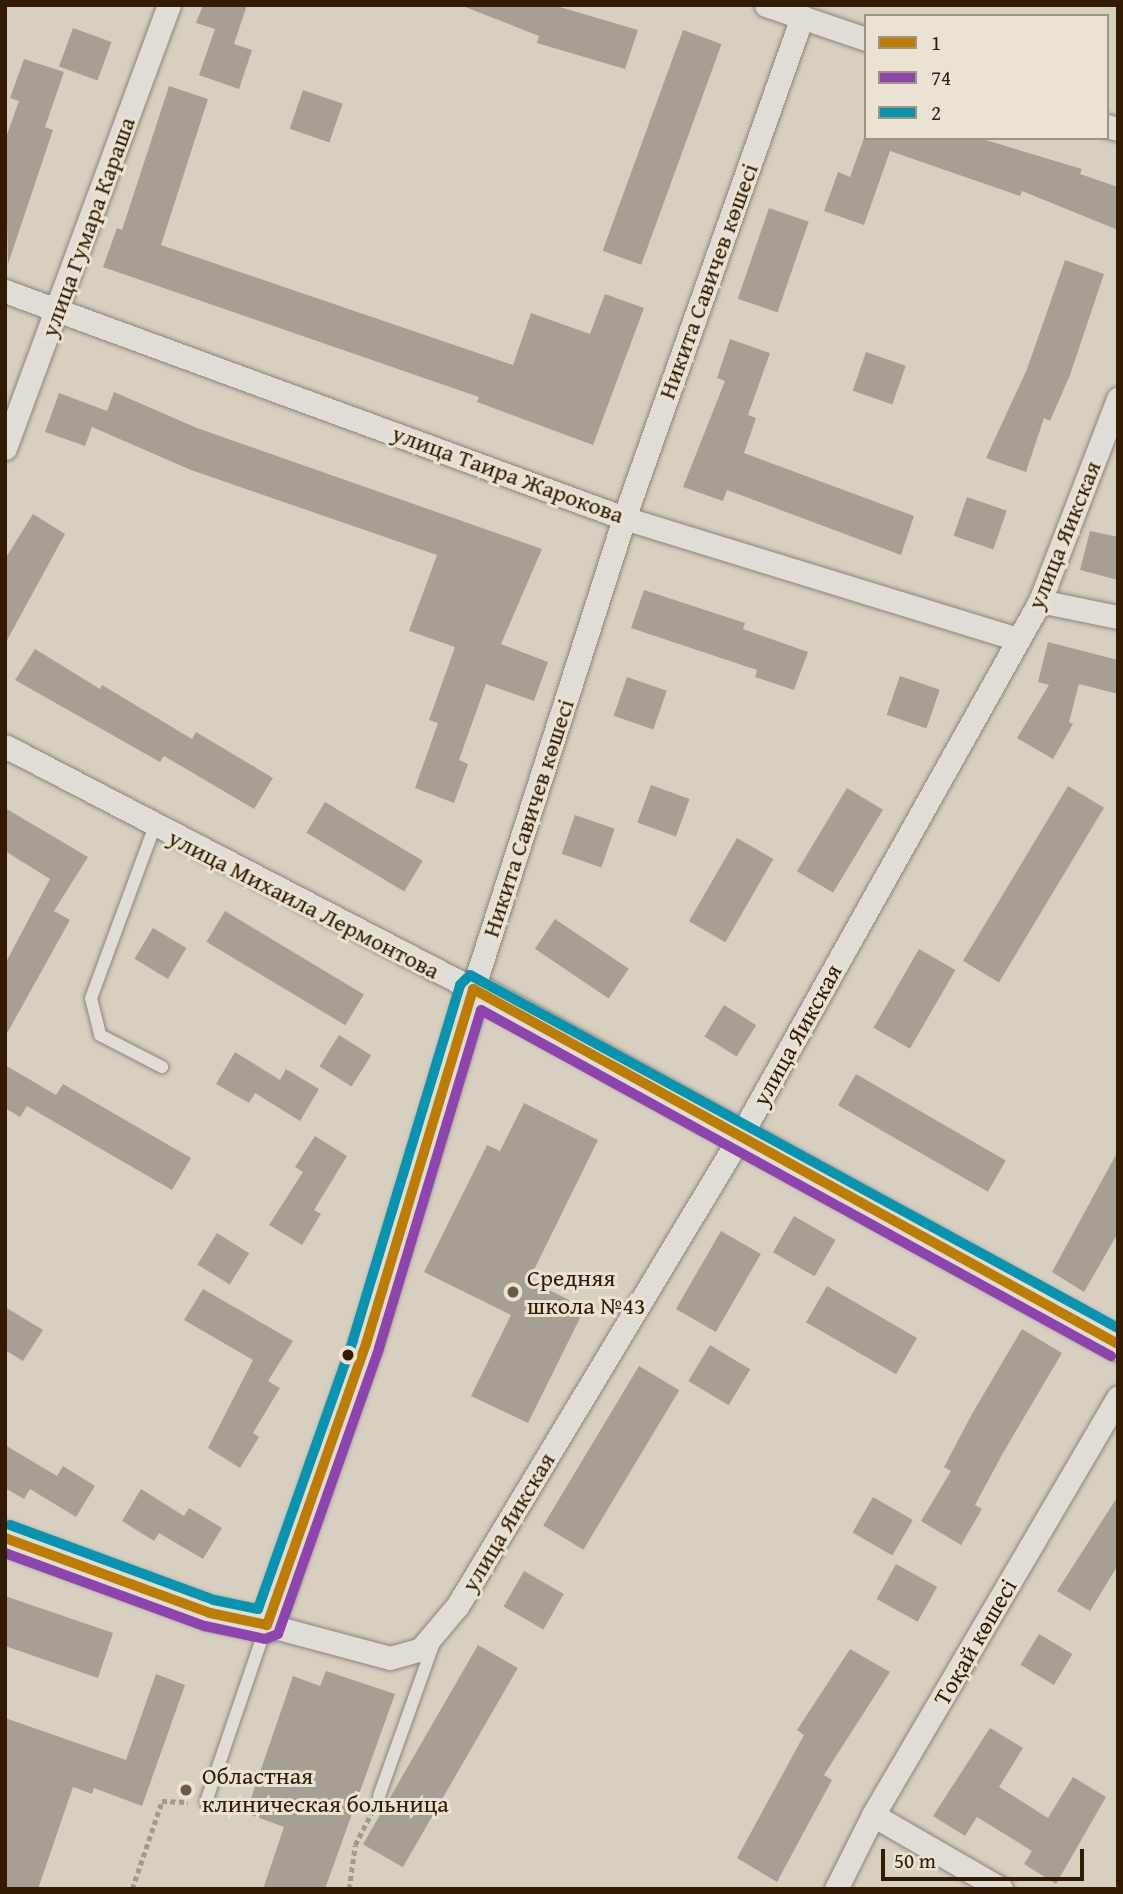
<!DOCTYPE html>
<meta charset="utf-8">
<style>
body{margin:0}
#map{position:relative;width:1123px;height:1894px;overflow:hidden;background:#d7d0c1;font-family:"Gentium Book Plus",serif}
div>[style]{position:absolute}
[style*='--x']{left:calc(var(--x)*1px);top:calc(var(--y)*1px);width:calc(var(--w)*1px);rotate:calc(var(--a)*1deg)}
.building>*{inset:0;background:#a6a094;transform-origin:0 0}
.path>*{height:4.5px;margin-top:-2.25px;transform-origin:0;background:repeating-linear-gradient(90deg,#9f9a92 0 5px,transparent 0 8.5px)}
.roads{filter:drop-shadow(0 0 2px #8c8579) drop-shadow(0 0 2px #8c8579)}
.lane>*{height:12px;margin:-6px;padding:0 6px;transform-origin:6px;border-radius:6px;background:#e0ddd6}
.street>*{height:23px;margin:-11.5px;padding:0 11.5px;transform-origin:11.5px;border-radius:11.5px;background:#e0ddd6}
.secondary>*{height:33px;margin:-16.5px;padding:0 16.5px;transform-origin:16.5px;border-radius:16.5px;background:#e0ddd6}
.bus-1>*{height:10px;margin:-5px;padding:0 5px;transform-origin:5px;border-radius:5px;background:#bc7d01}
.bus-2>*{height:10px;margin:-5px;padding:0 5px;transform-origin:5px;border-radius:5px;background:#8e44ad}
.bus-3>*{height:10px;margin:-5px;padding:0 5px;transform-origin:5px;border-radius:5px;background:#0794b0}
.dots>*{width:19px;height:19px;translate:-50% -50%;box-sizing:border-box;border:4px solid #eae2d2;border-radius:50%}
span{translate:-50% -50%;white-space:nowrap;text-align:center;line-height:1.15;-webkit-text-stroke:6px #eae2d2;paint-order:stroke}
.street-label{font-size:24px;color:#311c03}
.poi-label{font-size:24px;color:#311c03}
.left{translate:0 -50%;text-align:left}
.frame{position:absolute;inset:0;border:7px solid #311c03;pointer-events:none}
.legend{position:absolute;left:864px;top:14px;width:245px;height:126px;box-sizing:border-box;background:#eae2d2;border:2px solid #a0937f;margin:0;padding:9px 12px;list-style:none;font-size:21px;color:#311c03}
.legend li{display:flex;align-items:center;gap:14px;height:35px}
.legend b{width:35px;border:2px solid #a0937f}
.scale{position:absolute;left:881px;top:1849px;width:203px;height:32px;box-sizing:border-box;border:4px solid #311c03;border-top:0;padding-left:9px;font-size:21px;line-height:24px;white-space:nowrap;color:#311c03;-webkit-text-stroke:5px #eae2d2;paint-order:stroke}
</style>
<div id="map">
<div class="building">
<div style="clip-path:polygon(203px 5px,247px 5px,234px 44px,252px 50px,239px 89px,199px 75px,215px 29px,196px 23px)"></div>
<div style="clip-path:polygon(460px 5px,553px 5px,638px 30px,625px 69px,537px 43px,539px 36px)"></div>
<div style="left:73px;top:28px;width:41px;height:41px;rotate:20deg"></div>
<div style="left:683px;top:30px;width:41px;height:235px;rotate:20deg"></div>
<div style="clip-path:polygon(24px 59px,64px 72px,45px 127px,53px 130px,8px 264px,5px 140px,19px 101px,10px 98px)"></div>
<div style="clip-path:polygon(169px 86px,208px 99px,161px 245px,513px 365px,531px 313px,590px 334px,605px 294px,644px 308px,593px 445px,477px 402px,479px 397px,103px 267px,117px 228px,122px 230px)"></div>
<div style="left:303px;top:90px;width:42px;height:41px;rotate:19deg"></div>
<div style="clip-path:polygon(864px 138px,979px 138px,1082px 169px,1080px 174px,1118px 187px,1118px 230px,1022px 191px,1020px 196px,890px 151px,864px 225px,824px 211px,838px 172px,850px 177px)"></div>
<div style="left:769px;top:208px;width:42px;height:96px;rotate:19deg"></div>
<div style="clip-path:polygon(1065px 260px,1104px 274px,1070px 375px,1050px 421px,1044px 418px,1026px 472px,986px 458px,1027px 369px)"></div>
<div style="clip-path:polygon(730px 339px,770px 353px,748px 415px,756px 418px,744px 453px,914px 516px,901px 555px,727px 490px,723px 501px,683px 487px,725px 381px,717px 378px)"></div>
<div style="left:866px;top:352px;width:42px;height:41px;rotate:19deg"></div>
<div style="clip-path:polygon(114px 392px,197px 428px,542px 549px,501px 644px,548px 662px,534px 701px,486px 684px,459px 760px,468px 764px,454px 803px,415px 788px,438px 723px,429px 720px,455px 647px,409px 631px,437px 555px,191px 470px,92px 427px,85px 446px,45px 432px,59px 393px,107px 411px)"></div>
<div style="left:967px;top:497px;width:42px;height:41px;rotate:19deg"></div>
<div style="clip-path:polygon(33px 514px,65px 534px,5px 644px,5px 559px)"></div>
<div style="clip-path:polygon(1090px 531px,1118px 537px,1118px 580px,1080px 570px)"></div>
<div style="clip-path:polygon(644px 590px,745px 623px,743px 629px,808px 652px,794px 690px,755px 677px,757px 670px,631px 628px)"></div>
<div style="clip-path:polygon(1048px 642px,1118px 660px,1118px 694px,1079px 684px,1069px 722px,1073px 724px,1053px 759px,1017px 738px,1049px 685px,1038px 682px)"></div>
<div style="clip-path:polygon(35px 649px,100px 689px,102px 685px,192px 739px,196px 732px,273px 778px,254px 809px,164px 756px,160px 762px,15px 680px)"></div>
<div style="left:900px;top:676px;width:42px;height:41px;rotate:19deg"></div>
<div style="left:627px;top:677px;width:42px;height:41px;rotate:19deg"></div>
<div style="left:651px;top:785px;width:41px;height:40px;rotate:20deg"></div>
<div style="left:1068px;top:786px;width:42px;height:204px;rotate:31deg"></div>
<div style="left:847px;top:788px;width:42px;height:97px;rotate:31deg"></div>
<div style="left:325px;top:802px;width:114px;height:36px;rotate:31deg"></div>
<div style="clip-path:polygon(5px 808px,88px 857px,54px 911px,70px 920px,5px 1037px,5px 964px,50px 879px,5px 851px)"></div>
<div style="left:575px;top:815px;width:42px;height:41px;rotate:19deg"></div>
<div style="left:737px;top:838px;width:42px;height:96px;rotate:30deg"></div>
<div style="left:225px;top:911px;width:162px;height:36px;rotate:31deg"></div>
<div style="left:555px;top:919px;width:89px;height:36px;rotate:34deg"></div>
<div style="left:153px;top:928px;width:39px;height:36px;rotate:31deg"></div>
<div style="left:919px;top:949px;width:42px;height:91px;rotate:30deg"></div>
<div style="left:724px;top:1005px;width:38px;height:37px;rotate:32deg"></div>
<div style="left:339px;top:1035px;width:38px;height:37px;rotate:32deg"></div>
<div style="clip-path:polygon(235px 1052px,280px 1080px,286px 1069px,319px 1089px,300px 1121px,255px 1093px,249px 1103px,216px 1084px)"></div>
<div style="clip-path:polygon(5px 1065px,56px 1095px,63px 1084px,191px 1158px,172px 1190px,27px 1106px,20px 1117px,5px 1108px)"></div>
<div style="left:856px;top:1074px;width:173px;height:36px;rotate:30deg"></div>
<div style="clip-path:polygon(524px 1103px,598px 1140px,529px 1280px,585px 1308px,528px 1423px,471px 1396px,511px 1315px,424px 1272px,487px 1145px,500px 1151px)"></div>
<div style="clip-path:polygon(315px 1136px,347px 1156px,314px 1210px,321px 1214px,302px 1245px,269px 1225px,303px 1172px,295px 1167px)"></div>
<div style="clip-path:polygon(1118px 1151px,1118px 1233px,1084px 1292px,1052px 1272px)"></div>
<div style="left:794px;top:1216px;width:48px;height:42px;rotate:30deg"></div>
<div style="left:721px;top:1231px;width:46px;height:90px;rotate:30deg"></div>
<div style="left:217px;top:1233px;width:38px;height:37px;rotate:32deg"></div>
<div style="left:827px;top:1286px;width:104px;height:42px;rotate:30deg"></div>
<div style="clip-path:polygon(203px 1289px,293px 1341px,268px 1381px,280px 1388px,253px 1433px,259px 1437px,240px 1468px,208px 1448px,253px 1360px,184px 1320px)"></div>
<div style="clip-path:polygon(5px 1307px,43px 1330px,23px 1361px,5px 1350px)"></div>
<div style="clip-path:polygon(1022px 1329px,1062px 1353px,1003px 1453px,975px 1505px,982px 1509px,961px 1545px,921px 1521px,951px 1471px,944px 1467px,972px 1414px)"></div>
<div style="left:710px;top:1345px;width:47px;height:42px;rotate:31deg"></div>
<div style="left:639px;top:1366px;width:47px;height:186px;rotate:31deg"></div>
<div style="clip-path:polygon(5px 1445px,57px 1476px,63px 1466px,95px 1486px,76px 1517px,30px 1489px,24px 1499px,5px 1488px)"></div>
<div style="clip-path:polygon(141px 1489px,184px 1516px,189px 1508px,222px 1528px,203px 1559px,159px 1533px,154px 1541px,122px 1521px)"></div>
<div style="clip-path:polygon(1118px 1496px,1118px 1565px,1090px 1611px,1057px 1591px)"></div>
<div style="left:873px;top:1497px;width:46px;height:41px;rotate:30deg"></div>
<div style="left:896px;top:1564px;width:47px;height:40px;rotate:29deg"></div>
<div style="left:524px;top:1571px;width:46px;height:41px;rotate:30deg"></div>
<div style="clip-path:polygon(5px 1596px,113px 1633px,98px 1678px,5px 1646px)"></div>
<div style="left:1039px;top:1634px;width:39px;height:36px;rotate:31deg"></div>
<div style="left:478px;top:1645px;width:46px;height:230px;rotate:30deg"></div>
<div style="clip-path:polygon(850px 1649px,890px 1672px,824px 1775px,832px 1780px,777px 1882px,737px 1858px,804px 1735px,797px 1730px)"></div>
<div style="clip-path:polygon(326px 1671px,395px 1694px,325px 1889px,263px 1889px,284px 1827px,246px 1813px,293px 1676px,320px 1686px)"></div>
<div style="clip-path:polygon(156px 1674px,185px 1685px,142px 1806px,94px 1788px,92px 1794px,73px 1787px,38px 1889px,5px 1889px,5px 1718px,126px 1760px)"></div>
<div style="clip-path:polygon(990px 1728px,1023px 1748px,999px 1787px,1048px 1818px,1073px 1777px,1106px 1797px,1056px 1884px,1024px 1864px,1032px 1851px,977px 1817px,965px 1836px,933px 1816px)"></div>
</div>
<div class="path">
<div style="--x:132;--y:1889;--w:93;--a:-71.2"></div>
<div style="--x:162;--y:1801;--w:26;--a:2"></div>
<div style="--x:349;--y:1889;--w:44;--a:-82.2"></div>
<div style="--x:355;--y:1845;--w:36;--a:-63"></div>
</div>
<div class="roads">
<div class="lane">
<div style="--x:154;--y:828;--w:181;--a:110.3"></div>
<div style="--x:91;--y:998;--w:38;--a:76"></div>
<div style="--x:100;--y:1035;--w:70;--a:27.3"></div>
<div style="--x:379;--y:1796;--w:164;--a:-70.3"></div>
<div style="--x:206;--y:1802;--w:185;--a:-71.1"></div>
</div>
<div class="street">
<div style="--x:766;--y:5;--w:106;--a:18.8"></div>
<div style="--x:1107;--y:126;--w:11;--a:15"></div>
<div style="--x:5;--y:291;--w:659;--a:20.14"></div>
<div style="--x:624;--y:518;--w:412;--a:17.1"></div>
<div style="--x:5;--y:448;--w:472;--a:-69.7"></div>
<div style="--x:1040;--y:601;--w:80;--a:11.6"></div>
<div style="--x:5;--y:746;--w:527;--a:27.44"></div>
<div style="--x:473;--y:989;--w:495;--a:-72.2"></div>
<div style="--x:624;--y:518;--w:532;--a:-70.44"></div>
<div style="--x:267;--y:1625;--w:127;--a:15"></div>
<div style="--x:390;--y:1658;--w:32;--a:-16"></div>
<div style="--x:421;--y:1649;--w:57;--a:-49.9"></div>
<div style="--x:458;--y:1605;--w:549;--a:-58.95"></div>
<div style="--x:741;--y:1135;--w:612;--a:-60.75"></div>
<div style="--x:1040;--y:601;--w:217;--a:-68.9"></div>
<div style="--x:873;--y:1815;--w:148;--a:30"></div>
<div style="--x:836;--y:1889;--w:83;--a:-63.4"></div>
<div style="--x:873;--y:1815;--w:484;--a:-59.6"></div>
</div>
<div class="secondary">
<div style="--x:5;--y:1538;--w:218;--a:20.1"></div>
<div style="--x:210;--y:1613;--w:58;--a:11.9"></div>
<div style="--x:267;--y:1625;--w:298;--a:-70.6"></div>
<div style="--x:366;--y:1344;--w:371;--a:-73.2"></div>
<div style="--x:473;--y:989;--w:736;--a:28.83"></div>
</div>
</div>
<div class="bus-1">
<div style="--x:5;--y:1538;--w:218;--a:20.1"></div>
<div style="--x:210;--y:1613;--w:58;--a:11.9"></div>
<div style="--x:267;--y:1625;--w:298;--a:-70.6"></div>
<div style="--x:366;--y:1344;--w:371;--a:-73.2"></div>
<div style="--x:473;--y:989;--w:736;--a:28.83"></div>
</div>
<div class="bus-2">
<div style="--x:5;--y:1553;--w:213;--a:20.1"></div>
<div style="--x:205;--y:1626;--w:61;--a:12.2"></div>
<div style="--x:265;--y:1639;--w:14;--a:-21"></div>
<div style="--x:278;--y:1634;--w:303;--a:-70.5"></div>
<div style="--x:379;--y:1348;--w:353;--a:-73.2"></div>
<div style="--x:481;--y:1010;--w:719;--a:28.78"></div>
</div>
<div class="bus-3">
<div style="--x:10;--y:1525;--w:217;--a:20.2"></div>
<div style="--x:214;--y:1600;--w:45;--a:11.6"></div>
<div style="--x:258;--y:1609;--w:285;--a:-70.5"></div>
<div style="--x:353;--y:1340;--w:371;--a:-73.2"></div>
<div style="--x:460;--y:985;--w:14;--a:-45"></div>
<div style="--x:470;--y:975;--w:738;--a:28.58"></div>
</div>
<div class="dots">
<div style="left:513px;top:1292px;background:#6b5b46"></div>
<div style="left:348px;top:1355px;background:#311c03"></div>
<div style="left:186px;top:1790px;background:#6b5b46"></div>
</div>
<div class="street-label">
<span style="left:88px;top:227px;rotate:-70deg">улица Гумара Караша</span>
<span style="left:708px;top:281px;rotate:-70deg">Никита Савичев көшесі</span>
<span style="left:508px;top:474px;rotate:20deg">улица Таира Жарокова</span>
<span style="left:1064px;top:535px;rotate:-68deg">улица Яикская</span>
<span style="left:528px;top:818px;rotate:-72deg">Никита Савичев көшесі</span>
<span style="left:304px;top:904px;rotate:27deg">улица Михаила Лермонтова</span>
<span style="left:797px;top:1035px;rotate:-61deg">улица Яикская</span>
<span style="left:508px;top:1522px;rotate:-59deg">улица Яикская</span>
<span style="left:975px;top:1642px;rotate:-60deg">Тоқай көшесі</span>
</div>
<div class="poi-label">
<span class="left" style="left:527px;top:1292px">Средняя<br>школа №43</span>
<span class="left" style="left:202px;top:1790px">Областная<br>клиническая больница</span>
</div>
<div class="frame"></div>
<ul class="legend">
<li><b style="height:9px;background:#bc7d01"></b>1</li>
<li><b style="height:9px;background:#8e44ad"></b>74</li>
<li><b style="height:9px;background:#0794b0"></b>2</li>
</ul>
<div class="scale">50 m</div>
</div>
